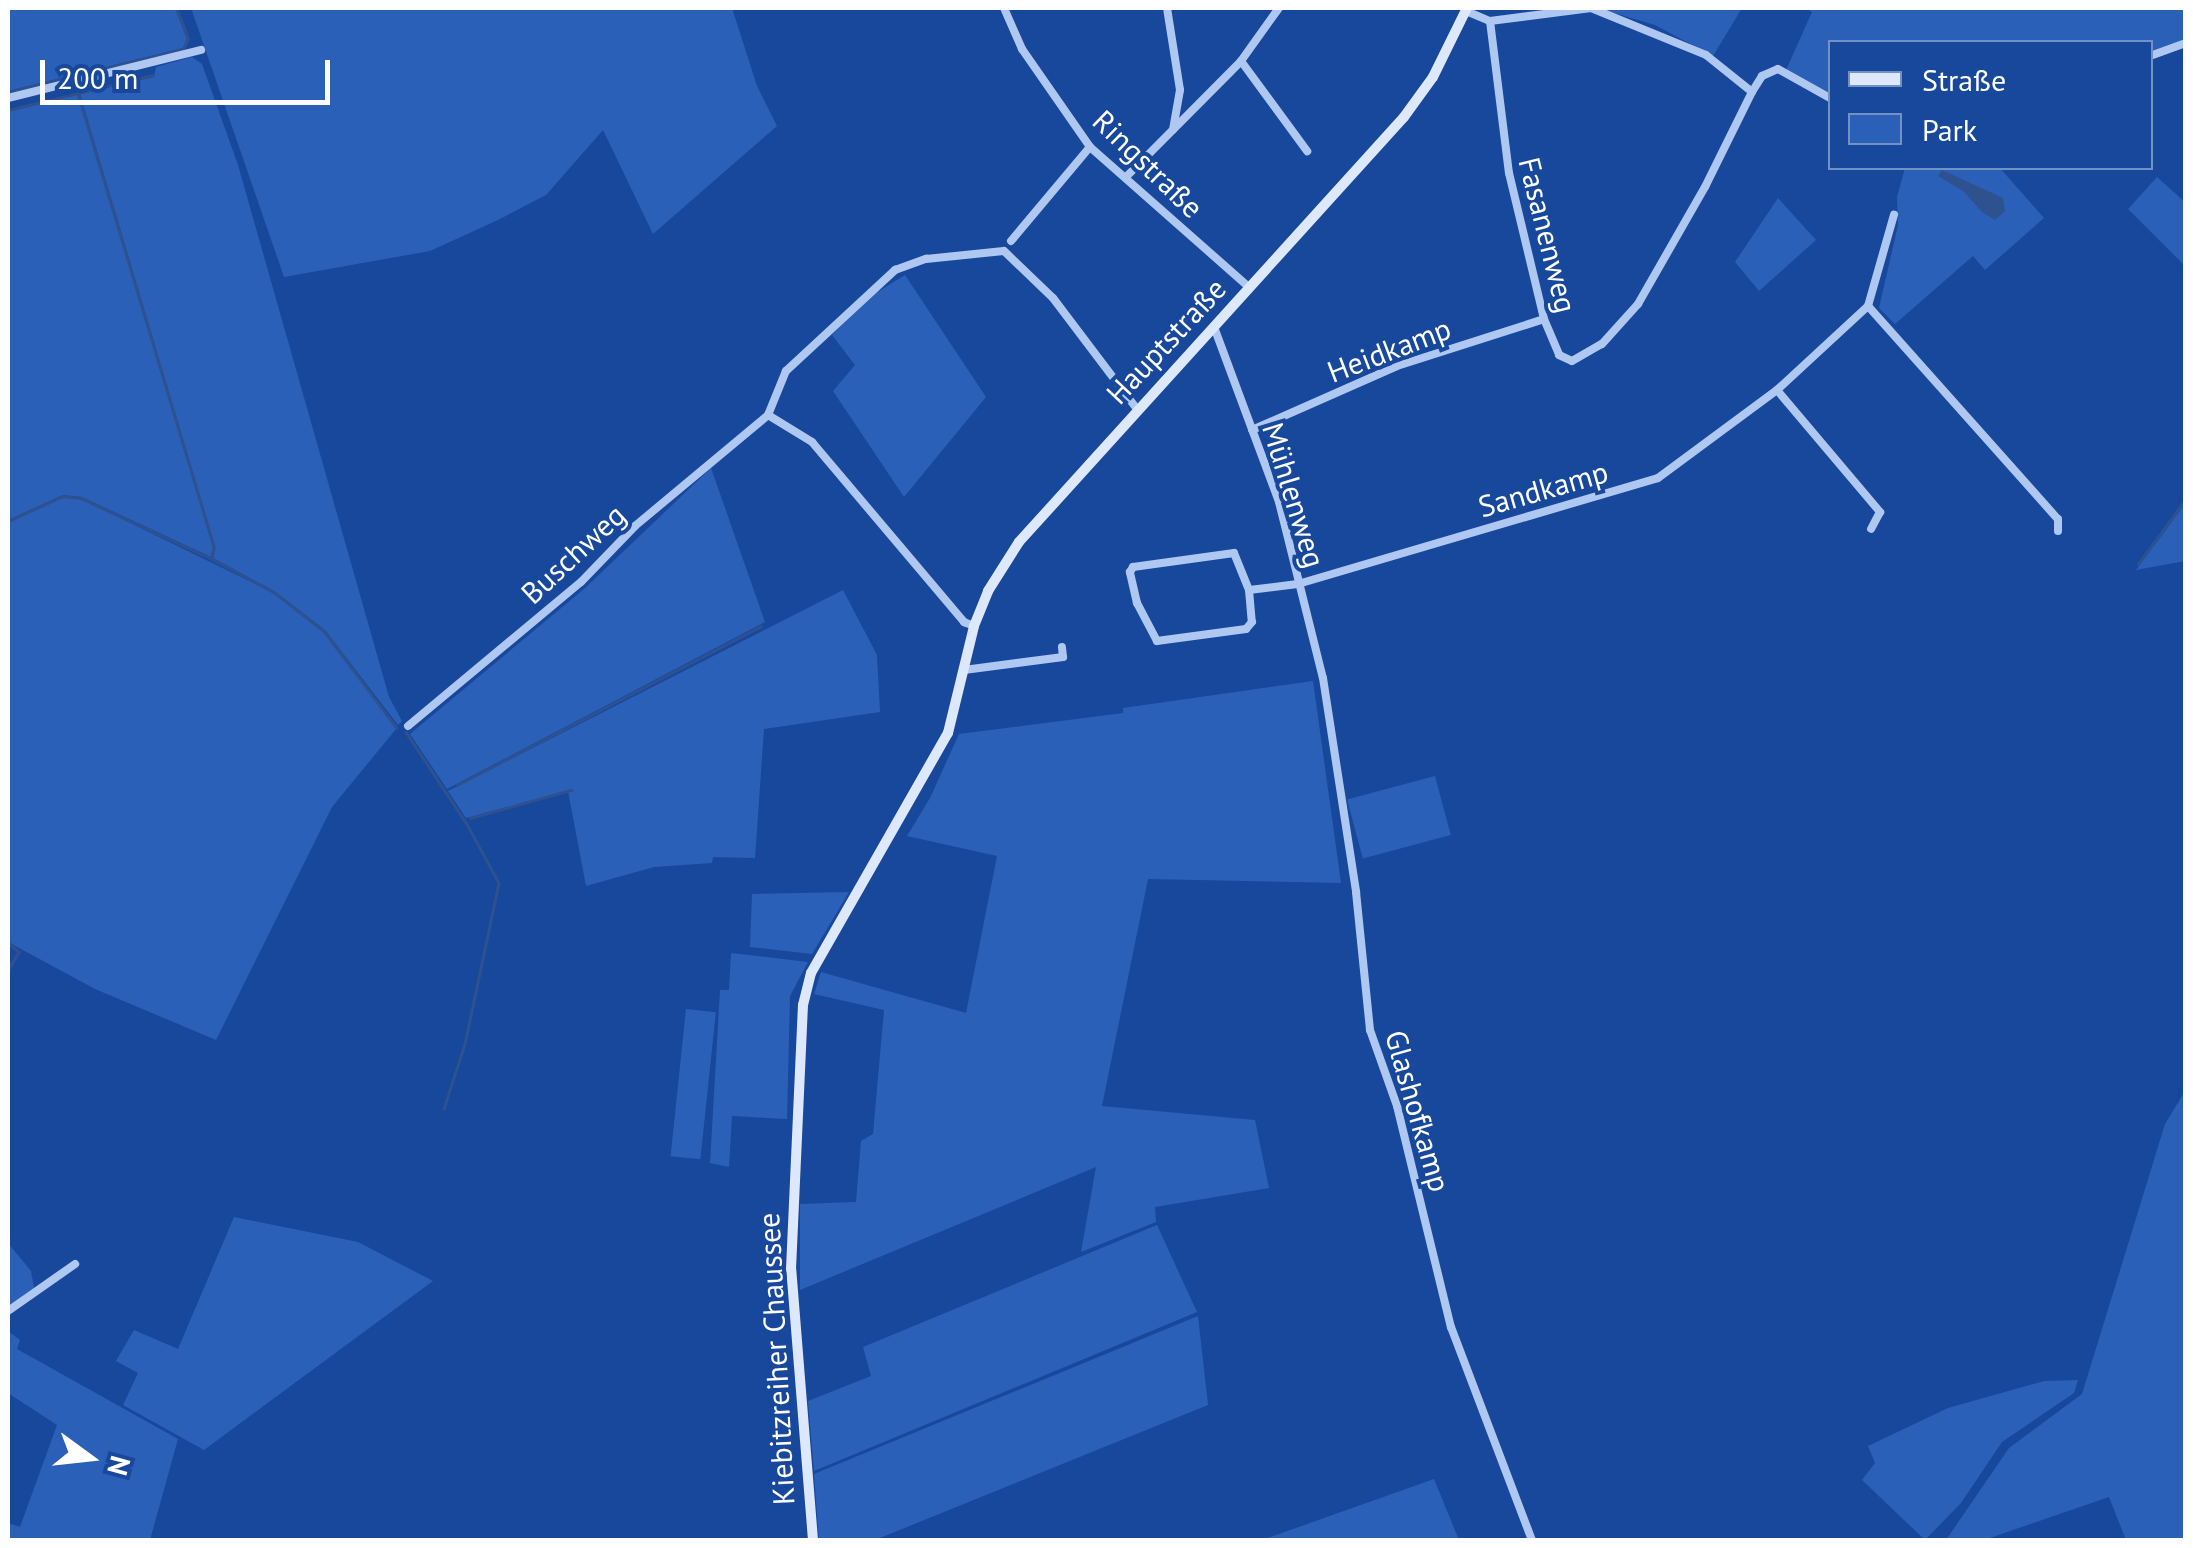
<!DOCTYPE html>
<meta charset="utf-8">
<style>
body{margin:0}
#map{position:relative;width:2193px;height:1548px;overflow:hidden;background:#17489c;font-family:"PT Sans",sans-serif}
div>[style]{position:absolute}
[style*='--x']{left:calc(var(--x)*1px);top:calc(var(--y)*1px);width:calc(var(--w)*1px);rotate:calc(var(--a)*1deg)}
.green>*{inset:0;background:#2b60b9;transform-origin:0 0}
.water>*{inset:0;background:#2e5190}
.stream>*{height:2.5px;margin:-1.25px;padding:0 1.25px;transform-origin:1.25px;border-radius:1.25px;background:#2e5190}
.street>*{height:8px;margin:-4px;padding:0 4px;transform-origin:4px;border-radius:4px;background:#aec8f2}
.secondary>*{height:10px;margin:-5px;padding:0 5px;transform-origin:5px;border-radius:5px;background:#dde8fc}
span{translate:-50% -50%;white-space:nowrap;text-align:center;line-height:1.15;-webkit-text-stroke:8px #17489c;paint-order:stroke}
.street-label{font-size:30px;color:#fff}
.frame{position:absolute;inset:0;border:10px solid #fff;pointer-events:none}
.legend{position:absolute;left:1828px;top:40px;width:325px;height:130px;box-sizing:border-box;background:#17489c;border:2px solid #7491c4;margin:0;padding:12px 18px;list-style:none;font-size:30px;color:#fff}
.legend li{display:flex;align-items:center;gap:20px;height:50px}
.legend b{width:50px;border:2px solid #7491c4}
.north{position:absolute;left:40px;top:1408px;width:100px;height:100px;-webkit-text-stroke:8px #17489c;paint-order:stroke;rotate:105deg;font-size:28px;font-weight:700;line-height:40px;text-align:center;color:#fff}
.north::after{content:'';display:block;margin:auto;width:35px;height:45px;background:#fff;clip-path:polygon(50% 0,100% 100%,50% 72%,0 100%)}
.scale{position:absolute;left:40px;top:60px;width:290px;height:45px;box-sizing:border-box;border:5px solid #fff;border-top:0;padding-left:12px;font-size:30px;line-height:35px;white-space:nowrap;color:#fff;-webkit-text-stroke:8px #17489c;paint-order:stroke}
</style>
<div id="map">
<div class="green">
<div style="clip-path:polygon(8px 8px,175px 8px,187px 39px,183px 48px,8px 91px)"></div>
<div style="clip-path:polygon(191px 8px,732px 8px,757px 86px,777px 126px,653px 234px,603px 130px,546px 195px,498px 220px,430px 251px,284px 277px)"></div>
<div style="clip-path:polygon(1597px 8px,1742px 8px,1713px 56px,1655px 25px)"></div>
<div style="clip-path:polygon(1806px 8px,2185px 8px,2185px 40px,2151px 53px,2150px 42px,1830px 42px,1830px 94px,1786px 70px,1812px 12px)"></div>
<div style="clip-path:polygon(192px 57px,202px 64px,238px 165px,389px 697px,402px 721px,398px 725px,325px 630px,274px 591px,213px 558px,215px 547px,80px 94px,154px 77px,156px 67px)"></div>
<div style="clip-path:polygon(78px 94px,213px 547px,211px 557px,82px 497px,63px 495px,8px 520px,8px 111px)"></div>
<div style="clip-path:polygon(1905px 168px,2000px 168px,2044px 218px,1985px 270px,1973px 256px,1895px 324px,1879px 308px,1898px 225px,1897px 197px)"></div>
<div style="clip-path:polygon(2157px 177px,2185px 202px,2185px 266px,2128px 209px)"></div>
<div style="clip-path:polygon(1778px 198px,1816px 240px,1759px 291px,1735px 262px)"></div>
<div style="clip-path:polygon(905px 275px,986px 397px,904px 497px,833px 391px,855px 365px,832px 335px,868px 298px)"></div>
<div style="clip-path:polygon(711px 468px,765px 622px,447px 789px,410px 734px,584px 589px)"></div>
<div style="clip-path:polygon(63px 497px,81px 499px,274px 593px,324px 631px,396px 729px,332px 807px,216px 1040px,95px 989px,8px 942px,8px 523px)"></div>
<div style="clip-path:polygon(2185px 504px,2185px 561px,2136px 570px)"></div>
<div style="clip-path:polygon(843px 590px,877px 655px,880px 712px,764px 729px,755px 858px,713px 857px,712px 863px,654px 867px,586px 886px,568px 791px,466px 818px,448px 791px)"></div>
<div style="clip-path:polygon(1313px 681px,1341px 883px,1148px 879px,1102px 1106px,1255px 1120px,1269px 1188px,1155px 1207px,1156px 1222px,1081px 1252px,1096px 1167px,800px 1290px,800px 1204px,856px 1202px,861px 1141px,873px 1134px,884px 1010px,814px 994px,821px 972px,966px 1013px,997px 856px,907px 836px,930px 798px,959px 734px,1123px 713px,1123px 708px)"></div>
<div style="left:1435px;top:776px;width:61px;height:91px;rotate:75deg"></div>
<div style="clip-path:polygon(849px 892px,812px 954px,750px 947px,752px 894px)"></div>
<div style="clip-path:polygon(731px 953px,808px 962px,790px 996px,787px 1119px,732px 1116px,729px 1167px,710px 1163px,720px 990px,729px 990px)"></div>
<div style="left:686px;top:1009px;width:30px;height:148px;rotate:6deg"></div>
<div style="clip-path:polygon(2185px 1091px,2185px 1540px,2126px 1540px,2109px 1497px,1984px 1540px,1946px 1540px,2009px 1448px,2082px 1394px,2165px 1124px)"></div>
<div style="clip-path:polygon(234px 1217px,358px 1242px,433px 1281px,204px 1450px,123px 1405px,138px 1373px,116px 1361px,134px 1330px,178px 1349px)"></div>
<div style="clip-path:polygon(1157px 1225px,1197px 1312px,814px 1471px,808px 1401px,871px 1376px,863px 1347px)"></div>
<div style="clip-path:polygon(8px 1243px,31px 1271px,34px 1288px,8px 1307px)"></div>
<div style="clip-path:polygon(1198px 1316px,1208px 1405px,875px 1540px,819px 1540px,814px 1474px)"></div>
<div style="clip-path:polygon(8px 1331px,20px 1340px,17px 1349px,178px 1439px,150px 1540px,8px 1540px,8px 1523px,20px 1527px,57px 1425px,8px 1393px)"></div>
<div style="clip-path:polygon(2078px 1380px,2074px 1393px,2002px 1442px,1961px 1503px,1925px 1540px,1862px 1480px,1875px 1463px,1868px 1446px,1948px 1408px,2044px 1381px)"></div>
<div style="clip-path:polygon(1434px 1479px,1459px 1540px,1262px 1540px)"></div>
</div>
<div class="water">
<div style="clip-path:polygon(1942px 170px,2003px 198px,2005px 211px,1995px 220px,1982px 212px,1963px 191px,1938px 176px)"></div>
</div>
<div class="stream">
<div style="--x:8;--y:9;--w:5;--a:-11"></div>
<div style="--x:8;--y:92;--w:180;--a:-13.8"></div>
<div style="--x:183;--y:49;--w:11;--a:-63"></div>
<div style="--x:188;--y:39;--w:33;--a:-111"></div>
<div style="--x:78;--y:93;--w:474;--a:73.3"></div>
<div style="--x:214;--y:547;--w:12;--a:99"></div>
<div style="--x:8;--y:110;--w:149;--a:-13.6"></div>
<div style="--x:8;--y:521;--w:60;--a:-24.4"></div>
<div style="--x:63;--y:496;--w:18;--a:6"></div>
<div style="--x:81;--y:498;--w:145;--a:25"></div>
<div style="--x:212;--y:559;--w:70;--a:28"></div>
<div style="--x:274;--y:592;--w:63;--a:38"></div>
<div style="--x:324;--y:631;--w:121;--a:53"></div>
<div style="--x:2138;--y:564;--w:81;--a:-53.6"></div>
<div style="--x:406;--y:732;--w:110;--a:56.5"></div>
<div style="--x:467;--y:824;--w:67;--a:61.5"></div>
<div style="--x:499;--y:883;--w:165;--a:101.9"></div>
<div style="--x:465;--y:1044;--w:68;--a:107.9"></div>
<div style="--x:457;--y:785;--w:343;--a:-27.6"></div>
<div style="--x:470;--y:818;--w:105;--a:-15.5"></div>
<div style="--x:8;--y:943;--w:14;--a:39"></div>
<div style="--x:19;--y:952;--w:22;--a:120"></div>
</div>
<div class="street">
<div style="--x:1004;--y:8;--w:45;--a:66.3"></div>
<div style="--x:1022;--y:49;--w:119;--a:55.2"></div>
<div style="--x:1090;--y:147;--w:212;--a:41.4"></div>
<div style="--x:1167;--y:8;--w:83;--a:81"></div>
<div style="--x:1180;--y:90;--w:40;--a:100"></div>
<div style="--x:1466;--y:11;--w:26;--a:23"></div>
<div style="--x:1490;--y:21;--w:102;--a:-7.3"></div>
<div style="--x:1591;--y:8;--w:124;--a:22.2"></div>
<div style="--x:1706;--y:55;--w:59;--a:38.8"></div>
<div style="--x:1752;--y:92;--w:19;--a:-58"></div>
<div style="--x:1762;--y:76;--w:17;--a:-24"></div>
<div style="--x:1778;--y:69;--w:60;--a:29.1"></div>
<div style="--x:1490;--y:21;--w:153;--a:82.9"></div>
<div style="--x:1509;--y:173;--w:150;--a:76.5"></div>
<div style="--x:1544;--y:319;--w:39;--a:67"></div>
<div style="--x:1559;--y:355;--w:14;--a:25"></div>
<div style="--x:1572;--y:361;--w:34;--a:-30"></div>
<div style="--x:1602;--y:344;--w:54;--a:-48"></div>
<div style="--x:1638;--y:304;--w:135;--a:-60.2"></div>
<div style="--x:1705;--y:187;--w:106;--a:-63.7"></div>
<div style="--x:2150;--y:56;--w:38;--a:-20"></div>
<div style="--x:1241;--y:61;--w:112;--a:53.7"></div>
<div style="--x:8;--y:98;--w:199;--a:-14"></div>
<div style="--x:1126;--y:177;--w:163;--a:-45.2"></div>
<div style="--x:1241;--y:61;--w:65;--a:-54.4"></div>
<div style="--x:1011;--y:241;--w:123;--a:-50"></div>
<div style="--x:1868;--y:306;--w:285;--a:48.3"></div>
<div style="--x:2058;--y:519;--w:12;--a:90"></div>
<div style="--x:1214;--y:327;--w:187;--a:69.6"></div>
<div style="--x:1279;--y:502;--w:181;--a:76"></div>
<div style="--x:1323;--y:678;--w:217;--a:81.2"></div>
<div style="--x:1356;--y:892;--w:139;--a:84.2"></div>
<div style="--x:1370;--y:1030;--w:81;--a:70.4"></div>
<div style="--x:1397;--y:1106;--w:228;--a:76.3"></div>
<div style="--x:1451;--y:1327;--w:228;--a:69.2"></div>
<div style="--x:1777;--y:390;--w:160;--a:49.8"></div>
<div style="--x:1880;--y:512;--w:19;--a:118"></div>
<div style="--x:768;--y:415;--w:52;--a:31.5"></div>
<div style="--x:812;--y:442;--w:236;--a:49.8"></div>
<div style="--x:964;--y:622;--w:11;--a:22"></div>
<div style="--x:1252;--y:430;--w:158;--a:-23.8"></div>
<div style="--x:1397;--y:366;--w:154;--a:-17.7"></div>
<div style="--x:1234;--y:553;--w:40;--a:68"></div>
<div style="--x:1249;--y:590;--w:32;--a:85"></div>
<div style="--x:1252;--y:622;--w:9;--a:131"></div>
<div style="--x:1246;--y:629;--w:90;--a:172.3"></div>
<div style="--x:1157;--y:641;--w:43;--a:-117.8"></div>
<div style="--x:1137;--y:603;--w:32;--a:-103"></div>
<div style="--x:1130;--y:572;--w:6;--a:-59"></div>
<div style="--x:1133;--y:567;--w:102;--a:-7.9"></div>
<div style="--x:1249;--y:590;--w:49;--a:-7"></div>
<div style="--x:1298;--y:584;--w:375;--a:-16.4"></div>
<div style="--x:1658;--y:478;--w:148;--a:-36.5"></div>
<div style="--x:1777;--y:390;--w:124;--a:-42.7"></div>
<div style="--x:1868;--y:306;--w:95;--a:-74.1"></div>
<div style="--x:964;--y:670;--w:100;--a:-7.5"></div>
<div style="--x:1063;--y:657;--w:10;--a:-96"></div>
<div style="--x:408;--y:726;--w:225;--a:-39.8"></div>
<div style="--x:581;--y:582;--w:78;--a:-46"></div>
<div style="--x:635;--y:526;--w:173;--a:-39.8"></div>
<div style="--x:768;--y:415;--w:48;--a:-67.8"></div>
<div style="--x:786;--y:371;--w:149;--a:-42.8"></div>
<div style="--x:895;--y:270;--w:33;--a:-20"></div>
<div style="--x:926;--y:259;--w:78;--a:-5.9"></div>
<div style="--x:1004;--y:251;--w:68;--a:43.8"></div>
<div style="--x:1053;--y:298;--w:139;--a:52.9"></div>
<div style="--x:8;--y:1311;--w:82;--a:-35"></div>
</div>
<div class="secondary">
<div style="--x:813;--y:1540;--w:272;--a:-94.6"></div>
<div style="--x:791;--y:1269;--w:264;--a:-87.4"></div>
<div style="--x:803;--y:1005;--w:33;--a:-76"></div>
<div style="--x:811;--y:973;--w:276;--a:-60.3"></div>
<div style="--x:948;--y:733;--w:110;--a:-76.3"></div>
<div style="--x:974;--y:626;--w:38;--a:-68"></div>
<div style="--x:988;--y:591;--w:58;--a:-57.7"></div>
<div style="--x:1019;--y:542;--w:573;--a:-47.83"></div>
<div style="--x:1404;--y:117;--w:49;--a:-54.1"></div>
<div style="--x:1433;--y:77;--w:77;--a:-63.8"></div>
</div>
<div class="street-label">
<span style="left:1148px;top:164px;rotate:44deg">Ringstraße</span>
<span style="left:1548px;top:235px;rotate:76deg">Fasanenweg</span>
<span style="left:1166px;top:341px;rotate:-47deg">Hauptstraße</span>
<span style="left:1389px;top:350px;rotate:-21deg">Heidkamp</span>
<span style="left:1543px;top:489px;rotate:-16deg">Sandkamp</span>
<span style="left:1294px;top:495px;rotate:73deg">Mühlenweg</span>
<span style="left:573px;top:554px;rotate:-43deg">Buschweg</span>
<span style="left:1418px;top:1111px;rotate:74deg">Glashofkamp</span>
<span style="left:776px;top:1359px;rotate:-93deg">Kiebitzreiher Chaussee</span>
</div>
<div class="frame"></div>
<ul class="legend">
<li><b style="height:12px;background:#dde8fc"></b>Straße</li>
<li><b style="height:28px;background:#2b60b9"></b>Park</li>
</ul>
<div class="north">N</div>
<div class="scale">200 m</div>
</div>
